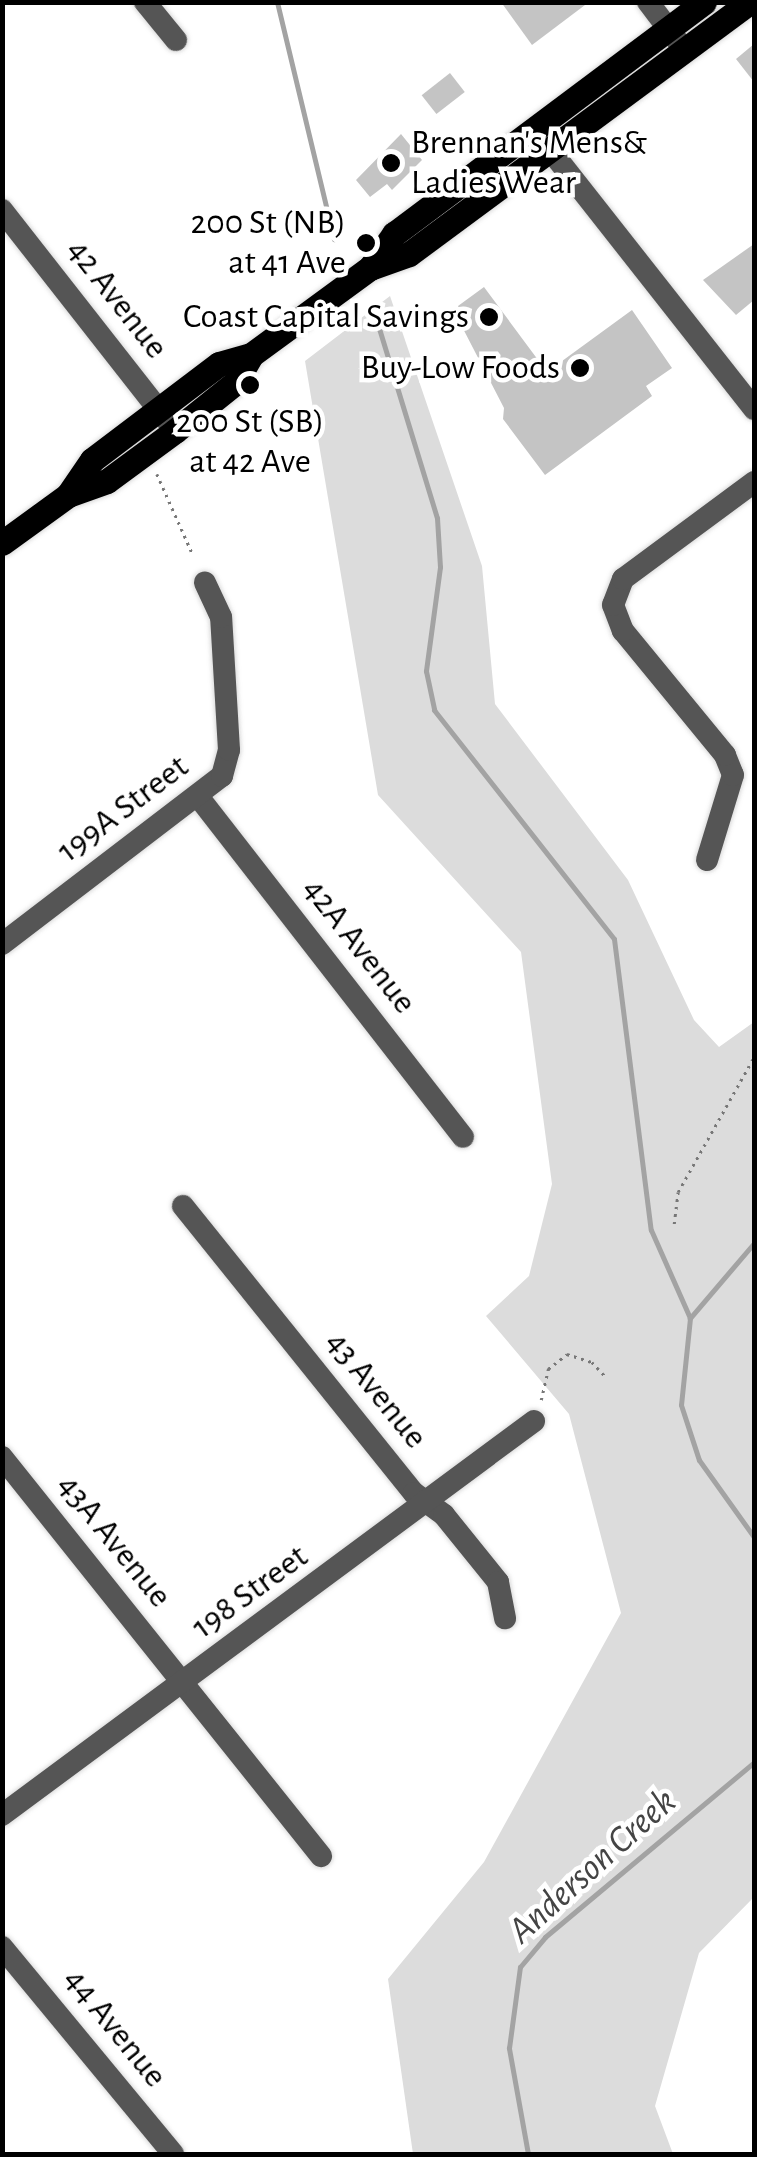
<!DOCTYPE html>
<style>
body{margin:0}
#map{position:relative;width:757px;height:2157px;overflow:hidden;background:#fff;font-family:"Alegreya Sans",sans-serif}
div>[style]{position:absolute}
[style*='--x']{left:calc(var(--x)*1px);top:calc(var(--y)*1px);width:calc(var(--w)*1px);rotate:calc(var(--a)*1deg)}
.green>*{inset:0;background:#dcdcdc}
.stream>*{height:5px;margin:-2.5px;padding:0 2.5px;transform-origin:2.5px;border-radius:2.5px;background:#a3a3a3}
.building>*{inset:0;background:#c4c4c4;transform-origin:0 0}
.path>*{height:2.5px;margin-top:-1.25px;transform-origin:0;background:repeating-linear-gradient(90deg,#777 0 2.5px,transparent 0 7.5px)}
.roads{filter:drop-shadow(0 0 2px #dbdbdb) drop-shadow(0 0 2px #dbdbdb)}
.minor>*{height:22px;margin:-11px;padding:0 11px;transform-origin:11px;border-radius:11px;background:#555}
.major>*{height:25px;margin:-12.5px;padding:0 12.5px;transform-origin:12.5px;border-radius:12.5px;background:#000}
.dots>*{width:28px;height:28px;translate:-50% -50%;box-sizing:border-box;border:5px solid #fff;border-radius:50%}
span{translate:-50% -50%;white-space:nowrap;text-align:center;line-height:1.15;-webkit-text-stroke:9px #fff;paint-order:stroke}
.poi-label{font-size:35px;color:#000}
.left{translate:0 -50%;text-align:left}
.right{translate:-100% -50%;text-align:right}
.street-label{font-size:35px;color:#000}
.water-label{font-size:38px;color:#444;font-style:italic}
.frame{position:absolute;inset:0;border:5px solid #000;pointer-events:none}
</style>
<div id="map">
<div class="green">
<div style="clip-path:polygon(390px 296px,482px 566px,495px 704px,628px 880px,694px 1020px,719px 1047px,754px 1022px,754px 1897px,699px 1953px,655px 2106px,673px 2154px,413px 2154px,388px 1979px,484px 1862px,621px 1613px,569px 1414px,486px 1316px,529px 1276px,552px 1184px,521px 952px,378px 795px,305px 361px)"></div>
</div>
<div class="stream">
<div style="--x:277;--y:2;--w:244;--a:76.5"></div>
<div style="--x:378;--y:325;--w:202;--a:73"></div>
<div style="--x:437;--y:518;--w:49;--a:86.5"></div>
<div style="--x:440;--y:567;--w:105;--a:97.7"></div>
<div style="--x:426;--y:671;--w:40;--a:78"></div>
<div style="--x:434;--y:710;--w:291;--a:51.8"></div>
<div style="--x:614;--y:939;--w:293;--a:82.8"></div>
<div style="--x:651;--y:1230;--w:96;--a:66.1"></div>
<div style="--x:754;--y:1243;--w:99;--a:130.5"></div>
<div style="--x:690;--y:1318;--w:87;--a:95.9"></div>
<div style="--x:681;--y:1405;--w:58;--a:71.9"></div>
<div style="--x:699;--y:1460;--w:95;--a:54.5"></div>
<div style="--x:528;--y:2154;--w:108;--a:-100.2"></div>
<div style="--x:509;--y:2048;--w:82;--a:-82.3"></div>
<div style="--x:520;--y:1967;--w:39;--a:-50"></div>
<div style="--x:545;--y:1937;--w:273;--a:-39.9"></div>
</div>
<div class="building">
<div style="clip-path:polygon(501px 2px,589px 2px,532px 45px)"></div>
<div style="clip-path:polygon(754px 44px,754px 82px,736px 59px)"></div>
<div style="left:450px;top:73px;width:24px;height:36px;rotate:52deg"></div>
<div style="clip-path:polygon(401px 134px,422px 160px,392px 190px,387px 184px,370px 197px,356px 180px)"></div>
<div style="clip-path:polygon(754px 244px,754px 300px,736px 315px,703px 280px)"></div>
<div style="clip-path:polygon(484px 287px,547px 372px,632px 310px,672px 368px,646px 386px,652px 396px,545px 475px,503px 419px,504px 408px,457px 317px,458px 306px)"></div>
</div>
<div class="path">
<div style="--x:157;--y:474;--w:89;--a:66"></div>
<div style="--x:674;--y:1224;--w:32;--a:-83"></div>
<div style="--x:678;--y:1192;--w:155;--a:-60.6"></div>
<div style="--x:541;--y:1400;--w:32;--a:-77"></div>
<div style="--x:548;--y:1369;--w:24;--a:-38"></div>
<div style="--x:567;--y:1354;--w:26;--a:18"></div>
<div style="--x:592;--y:1362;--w:21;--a:47"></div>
</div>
<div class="roads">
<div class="minor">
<div style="--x:145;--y:2;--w:49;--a:50.8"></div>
<div style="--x:648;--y:2;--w:51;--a:52.9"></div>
<div style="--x:540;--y:137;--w:346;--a:51.8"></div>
<div style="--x:2;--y:210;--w:272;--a:51.9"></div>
<div style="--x:200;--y:799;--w:428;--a:52.1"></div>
<div style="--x:707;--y:860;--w:89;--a:-73"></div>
<div style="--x:733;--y:775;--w:22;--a:-112"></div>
<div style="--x:725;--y:755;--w:161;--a:-129.4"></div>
<div style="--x:623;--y:631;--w:28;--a:-111"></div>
<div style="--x:613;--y:605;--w:28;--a:-69"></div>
<div style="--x:623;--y:579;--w:163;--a:-36.5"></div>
<div style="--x:2;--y:944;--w:277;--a:-37.4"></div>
<div style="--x:222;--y:776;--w:27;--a:-75"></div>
<div style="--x:229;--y:750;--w:133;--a:-93.4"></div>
<div style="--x:221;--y:617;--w:38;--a:-115"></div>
<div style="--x:183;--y:1206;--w:368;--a:51.2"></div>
<div style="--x:414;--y:1493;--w:37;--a:36"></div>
<div style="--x:444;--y:1515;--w:86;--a:51.1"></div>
<div style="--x:498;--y:1582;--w:37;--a:79"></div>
<div style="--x:2;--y:1457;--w:511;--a:51.36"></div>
<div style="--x:2;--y:1815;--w:662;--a:-36.52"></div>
<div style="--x:2;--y:1947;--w:268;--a:50.4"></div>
</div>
<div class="major">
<div style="--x:370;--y:268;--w:42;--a:-54.8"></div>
<div style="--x:394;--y:234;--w:387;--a:-36.8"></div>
<div style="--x:68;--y:495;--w:42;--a:-55.6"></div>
<div style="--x:92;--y:460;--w:159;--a:-37.1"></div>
<div style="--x:219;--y:364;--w:33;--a:-16"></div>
<div style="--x:251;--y:355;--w:147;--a:-36.2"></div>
<div style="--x:370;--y:268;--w:41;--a:-19.7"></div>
<div style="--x:409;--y:254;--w:424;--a:-36.5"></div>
<div style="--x:2;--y:543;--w:82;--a:-36"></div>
<div style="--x:68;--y:495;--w:41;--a:-19.7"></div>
<div style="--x:107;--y:481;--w:84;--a:-36.3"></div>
<div style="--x:175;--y:431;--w:77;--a:-38.7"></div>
<div style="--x:235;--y:383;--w:32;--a:-60"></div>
</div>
</div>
<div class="dots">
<div style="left:391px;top:163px;background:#000"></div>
<div style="left:366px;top:243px;background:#000"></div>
<div style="left:489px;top:317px;background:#000"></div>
<div style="left:580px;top:368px;background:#000"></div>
<div style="left:250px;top:385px;background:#000"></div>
</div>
<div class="poi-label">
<span class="left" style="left:411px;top:163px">Brennan's Mens&amp;<br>Ladies Wear</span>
<span class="right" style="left:346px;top:243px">200 St (NB)<br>at 41 Ave</span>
<span class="right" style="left:469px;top:317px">Coast Capital Savings</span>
<span class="right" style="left:560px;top:368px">Buy-Low Foods</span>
<span style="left:250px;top:442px">200 St (SB)<br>at 42 Ave</span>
</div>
<div class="street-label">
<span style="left:117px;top:299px;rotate:52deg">42 Avenue</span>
<span style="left:123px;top:809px;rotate:-37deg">199A Street</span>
<span style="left:359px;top:946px;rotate:52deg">42A Avenue</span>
<span style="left:376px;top:1390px;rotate:51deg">43 Avenue</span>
<span style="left:114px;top:1541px;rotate:51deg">43A Avenue</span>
<span style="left:250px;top:1592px;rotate:-36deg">198 Street</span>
<span style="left:115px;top:2028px;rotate:51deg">44 Avenue</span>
</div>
<div class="water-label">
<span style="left:593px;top:1867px;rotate:-42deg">Anderson Creek</span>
</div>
<div class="frame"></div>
</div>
